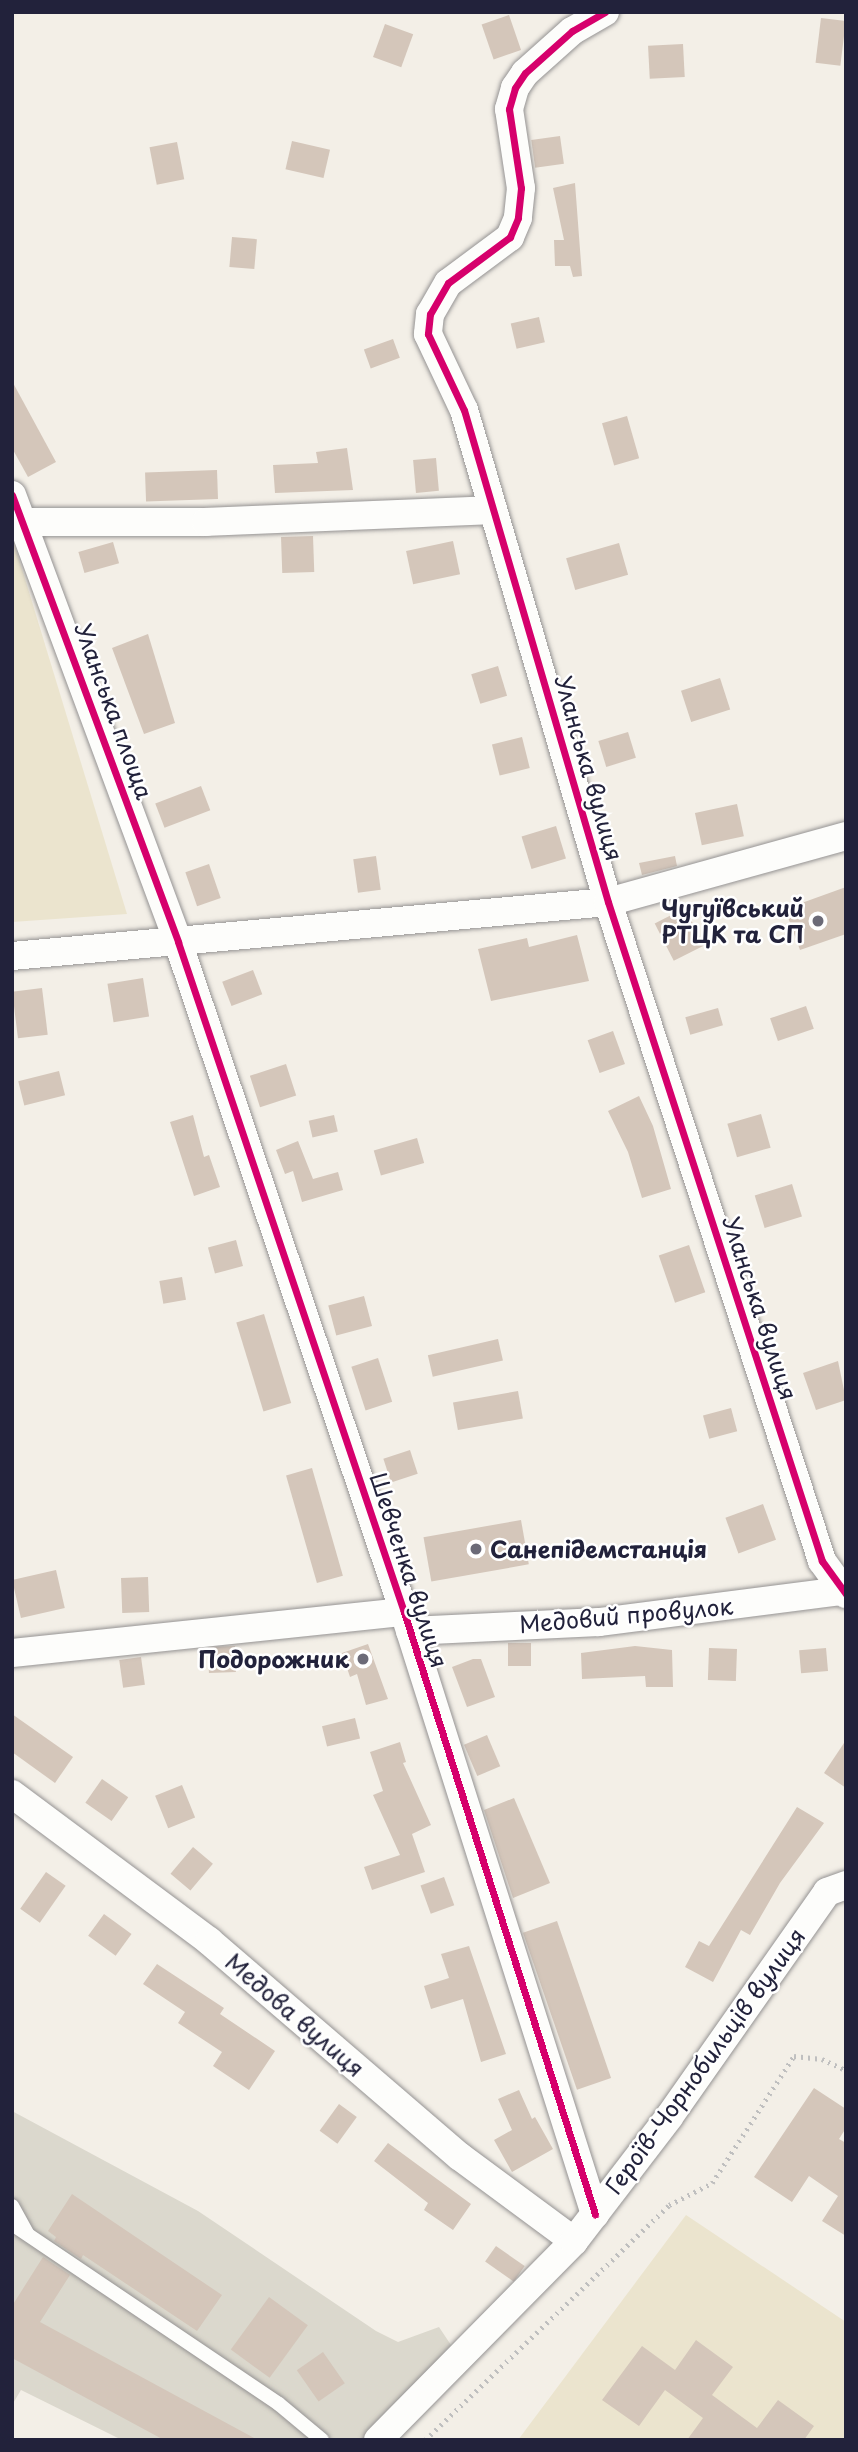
<!DOCTYPE html>
<meta charset="utf-8">
<style>
body{margin:0}
#map{position:relative;width:858px;height:2452px;overflow:hidden;background:#f3efe7;font-family:"Playpen Sans",sans-serif}
div>[style]{position:absolute}
[style*='--x']{left:calc(var(--x)*1px);top:calc(var(--y)*1px);width:calc(var(--w)*1px);rotate:calc(var(--a)*1deg)}
.built>*{inset:0;background:#ebe4ce}
.industrial>*{inset:0;background:#dbd8cd}
.building>*{inset:0;background:#d4c6ba;transform-origin:0 0}
.path>*{height:4.5px;margin-top:-2.25px;transform-origin:0;background:repeating-linear-gradient(90deg,#bfbfbf 0 2px,transparent 0 7px)}
.roads{filter:drop-shadow(0 0 2px #959393) drop-shadow(0 0 2px #959393)}
.service>*{height:14px;margin:-7px;padding:0 7px;transform-origin:7px;border-radius:7px;background:#fdfdfb}
.minor>*{height:28px;margin:-14px;padding:0 14px;transform-origin:14px;border-radius:14px;background:#fdfdfb}
.cycleway>*{height:7px;margin:-3.5px;padding:0 3.5px;transform-origin:3.5px;border-radius:3.5px;background:#d6006c}
.dots>*{width:19px;height:19px;translate:-50% -50%;box-sizing:border-box;border:4px solid #fff;border-radius:50%}
span{translate:-50% -50%;white-space:nowrap;text-align:center;line-height:1.15;-webkit-text-stroke:5px #fff;paint-order:stroke}
.street-label{font-size:23px;color:#22223b}
.poi-label{font-size:23px;color:#22223b;font-weight:700}
.right{translate:-100% -50%;text-align:right}
.left{translate:0 -50%;text-align:left}
.frame{position:absolute;inset:0;border:14px solid #22223b;pointer-events:none}
</style>
<div id="map">
<div class="built">
<div style="clip-path:polygon(12px 536px,127px 914px,12px 922px)"></div>
<div style="clip-path:polygon(686px 2215px,846px 2322px,846px 2440px,518px 2440px)"></div>
</div>
<div class="industrial">
<div style="clip-path:polygon(12px 2111px,198px 2211px,376px 2331px,398px 2342px,439px 2327px,463px 2363px,363px 2440px,122px 2440px,21px 2390px,12px 2405px)"></div>
</div>
<div class="building">
<div style="left:509px;top:15px;width:37px;height:29px;rotate:71deg"></div>
<div style="left:821px;top:18px;width:25px;height:45px;rotate:7deg"></div>
<div style="left:385px;top:24px;width:30px;height:35px;rotate:20deg"></div>
<div style="left:683px;top:44px;width:33px;height:35px;rotate:87deg"></div>
<div style="left:560px;top:136px;width:28px;height:29px;rotate:82deg"></div>
<div style="left:292px;top:141px;width:39px;height:29px;rotate:13deg"></div>
<div style="left:177px;top:142px;width:38px;height:28px;rotate:79deg"></div>
<div style="clip-path:polygon(575px 183px,582px 276px,573px 277px,570px 266px,555px 266px,554px 240px,564px 240px,553px 188px)"></div>
<div style="left:232px;top:237px;width:25px;height:30px;rotate:5deg"></div>
<div style="left:539px;top:317px;width:26px;height:29px;rotate:77deg"></div>
<div style="left:393px;top:339px;width:20px;height:31px;rotate:70deg"></div>
<div style="clip-path:polygon(12px 381px,56px 462px,28px 477px,12px 448px)"></div>
<div style="left:627px;top:416px;width:44px;height:26px;rotate:74deg"></div>
<div style="clip-path:polygon(347px 448px,353px 490px,275px 493px,273px 465px,318px 463px,316px 452px)"></div>
<div style="left:436px;top:458px;width:33px;height:23px;rotate:85deg"></div>
<div style="left:217px;top:470px;width:29px;height:72px;rotate:88deg"></div>
<div style="left:313px;top:536px;width:36px;height:32px;rotate:88deg"></div>
<div style="left:453px;top:541px;width:34px;height:48px;rotate:78deg"></div>
<div style="left:113px;top:542px;width:22px;height:36px;rotate:74deg"></div>
<div style="left:619px;top:543px;width:33px;height:55px;rotate:74deg"></div>
<div style="clip-path:polygon(148px 634px,175px 723px,144px 734px,112px 648px)"></div>
<div style="left:498px;top:666px;width:31px;height:28px;rotate:73deg"></div>
<div style="left:720px;top:678px;width:33px;height:41px;rotate:72deg"></div>
<div style="left:628px;top:732px;width:27px;height:31px;rotate:73deg"></div>
<div style="left:522px;top:737px;width:32px;height:31px;rotate:76deg"></div>
<div style="left:201px;top:786px;width:26px;height:49px;rotate:69deg"></div>
<div style="left:737px;top:804px;width:33px;height:43px;rotate:78deg"></div>
<div style="left:556px;top:826px;width:34px;height:36px;rotate:73deg"></div>
<div style="left:376px;top:856px;width:34px;height:23px;rotate:82deg"></div>
<div style="clip-path:polygon(675px 856px,677px 866px,642px 875px,639px 863px)"></div>
<div style="left:209px;top:864px;width:36px;height:25px;rotate:71deg"></div>
<div style="clip-path:polygon(846px 887px,846px 934px,800px 950px,785px 909px)"></div>
<div style="left:685px;top:908px;width:42px;height:34px;rotate:63deg"></div>
<div style="clip-path:polygon(577px 935px,589px 981px,491px 1001px,478px 949px,527px 938px,529px 947px)"></div>
<div style="left:253px;top:970px;width:26px;height:33px;rotate:69deg"></div>
<div style="left:143px;top:978px;width:39px;height:36px;rotate:81deg"></div>
<div style="left:42px;top:988px;width:47px;height:30px;rotate:83deg"></div>
<div style="left:806px;top:1006px;width:24px;height:38px;rotate:71deg"></div>
<div style="left:718px;top:1008px;width:18px;height:34px;rotate:74deg"></div>
<div style="left:613px;top:1031px;width:35px;height:27px;rotate:70deg"></div>
<div style="left:286px;top:1064px;width:33px;height:38px;rotate:72deg"></div>
<div style="left:59px;top:1071px;width:25px;height:42px;rotate:76deg"></div>
<div style="clip-path:polygon(639px 1096px,653px 1126px,671px 1189px,642px 1198px,628px 1152px,608px 1111px)"></div>
<div style="left:761px;top:1114px;width:35px;height:35px;rotate:74deg"></div>
<div style="clip-path:polygon(193px 1115px,204px 1157px,209px 1155px,220px 1187px,194px 1196px,170px 1122px)"></div>
<div style="left:334px;top:1115px;width:17px;height:26px;rotate:77deg"></div>
<div style="left:417px;top:1138px;width:26px;height:45px;rotate:74deg"></div>
<div style="clip-path:polygon(298px 1141px,313px 1179px,338px 1172px,343px 1190px,302px 1202px,293px 1171px,285px 1174px,276px 1150px)"></div>
<div style="left:792px;top:1184px;width:34px;height:39px;rotate:73deg"></div>
<div style="left:236px;top:1240px;width:27px;height:29px;rotate:75deg"></div>
<div style="left:689px;top:1245px;width:50px;height:32px;rotate:71deg"></div>
<div style="left:182px;top:1277px;width:23px;height:23px;rotate:80deg"></div>
<div style="left:364px;top:1296px;width:31px;height:37px;rotate:75deg"></div>
<div style="left:264px;top:1314px;width:93px;height:29px;rotate:73deg"></div>
<div style="left:498px;top:1339px;width:22px;height:72px;rotate:77deg"></div>
<div style="left:378px;top:1358px;width:46px;height:28px;rotate:72deg"></div>
<div style="clip-path:polygon(838px 1361px,846px 1400px,816px 1410px,803px 1373px)"></div>
<div style="left:518px;top:1391px;width:28px;height:66px;rotate:80deg"></div>
<div style="left:731px;top:1408px;width:24px;height:29px;rotate:75deg"></div>
<div style="left:410px;top:1450px;width:25px;height:28px;rotate:72deg"></div>
<div style="left:312px;top:1468px;width:112px;height:27px;rotate:74deg"></div>
<div style="left:763px;top:1504px;width:38px;height:40px;rotate:70deg"></div>
<div style="left:521px;top:1520px;width:45px;height:99px;rotate:80deg"></div>
<div style="left:56px;top:1570px;width:39px;height:45px;rotate:77deg"></div>
<div style="left:148px;top:1577px;width:35px;height:27px;rotate:88deg"></div>
<div style="left:508px;top:1643px;width:23px;height:23px"></div>
<div style="clip-path:polygon(368px 1644px,388px 1699px,366px 1705px,357px 1674px,350px 1677px,342px 1653px)"></div>
<div style="left:235px;top:1646px;width:26px;height:27px;rotate:88deg"></div>
<div style="clip-path:polygon(635px 1646px,672px 1650px,673px 1687px,646px 1687px,645px 1676px,582px 1679px,581px 1653px)"></div>
<div style="left:709px;top:1648px;width:28px;height:32px;rotate:2deg"></div>
<div style="left:826px;top:1648px;width:23px;height:27px;rotate:85deg"></div>
<div style="left:141px;top:1657px;width:28px;height:22px;rotate:82deg"></div>
<div style="clip-path:polygon(473px 1659px,481px 1659px,495px 1697px,467px 1707px,452px 1667px)"></div>
<div style="clip-path:polygon(12px 1714px,73px 1757px,55px 1783px,12px 1752px)"></div>
<div style="left:355px;top:1718px;width:21px;height:34px;rotate:76deg"></div>
<div style="left:487px;top:1735px;width:34px;height:25px;rotate:67deg"></div>
<div style="clip-path:polygon(846px 1740px,846px 1788px,824px 1773px)"></div>
<div style="clip-path:polygon(400px 1742px,406px 1762px,403px 1763px,431px 1825px,412px 1834px,425px 1872px,372px 1890px,364px 1867px,400px 1855px,373px 1795px,383px 1791px,370px 1752px)"></div>
<div style="left:102px;top:1779px;width:32px;height:29px;rotate:35deg"></div>
<div style="left:182px;top:1785px;width:35px;height:29px;rotate:68deg"></div>
<div style="clip-path:polygon(514px 1798px,550px 1883px,513px 1898px,484px 1810px)"></div>
<div style="clip-path:polygon(797px 1807px,824px 1823px,780px 1883px,750px 1935px,741px 1930px,713px 1982px,685px 1967px,699px 1941px,709px 1946px)"></div>
<div style="left:193px;top:1847px;width:26px;height:35px;rotate:40deg"></div>
<div style="left:46px;top:1872px;width:24px;height:45px;rotate:35deg"></div>
<div style="left:444px;top:1877px;width:30px;height:25px;rotate:70deg"></div>
<div style="left:104px;top:1914px;width:34px;height:27px;rotate:36deg"></div>
<div style="left:557px;top:1921px;width:166px;height:36px;rotate:71deg"></div>
<div style="clip-path:polygon(469px 1946px,506px 2054px,481px 2062px,463px 1999px,431px 2009px,424px 1986px,449px 1978px,441px 1954px)"></div>
<div style="clip-path:polygon(157px 1964px,224px 2008px,220px 2014px,275px 2051px,249px 2090px,213px 2066px,222px 2052px,178px 2023px,185px 2012px,143px 1984px)"></div>
<div style="clip-path:polygon(814px 2088px,846px 2109px,846px 2128px,839px 2139px,846px 2143px,846px 2236px,822px 2221px,838px 2196px,809px 2176px,792px 2202px,754px 2177px)"></div>
<div style="clip-path:polygon(519px 2090px,532px 2119px,535px 2117px,553px 2149px,512px 2172px,494px 2140px,512px 2130px,498px 2099px)"></div>
<div style="left:339px;top:2104px;width:22px;height:33px;rotate:36deg"></div>
<div style="clip-path:polygon(388px 2143px,471px 2204px,453px 2230px,424px 2210px,428px 2203px,374px 2161px)"></div>
<div style="clip-path:polygon(72px 2194px,222px 2295px,197px 2331px,83px 2255px,81px 2259px,54px 2241px,56px 2237px,48px 2231px)"></div>
<div style="left:496px;top:2246px;width:35px;height:19px;rotate:35deg"></div>
<div style="clip-path:polygon(43px 2257px,70px 2275px,40px 2322px,258px 2440px,164px 2440px,12px 2358px,12px 2306px)"></div>
<div style="left:269px;top:2297px;width:48px;height:65px;rotate:36deg"></div>
<div style="clip-path:polygon(696px 2340px,733px 2367px,712px 2395px,757px 2428px,778px 2400px,814px 2426px,804px 2440px,687px 2440px,703px 2418px,665px 2390px,639px 2426px,602px 2400px,642px 2346px,675px 2370px)"></div>
<div style="left:323px;top:2352px;width:38px;height:32px;rotate:55deg"></div>
</div>
<div class="path">
<div style="--x:425;--y:2440;--w:339;--a:-43.9"></div>
<div style="--x:669;--y:2205;--w:48;--a:-27.1"></div>
<div style="--x:712;--y:2183;--w:151;--a:-57.2"></div>
<div style="--x:794;--y:2056;--w:28;--a:6"></div>
<div style="--x:822;--y:2059;--w:26;--a:25"></div>
</div>
<div class="roads">
<div class="service">
<div style="--x:12;--y:2206;--w:31;--a:61"></div>
<div style="--x:12;--y:2224;--w:322;--a:34"></div>
<div style="--x:279;--y:2404;--w:56;--a:39.9"></div>
</div>
<div class="minor">
<div style="--x:605;--y:12;--w:38;--a:150"></div>
<div style="--x:572;--y:31;--w:63;--a:138.2"></div>
<div style="--x:525;--y:73;--w:18;--a:124"></div>
<div style="--x:515;--y:88;--w:22;--a:106"></div>
<div style="--x:509;--y:109;--w:80;--a:81.4"></div>
<div style="--x:521;--y:188;--w:30;--a:96"></div>
<div style="--x:518;--y:218;--w:21;--a:113"></div>
<div style="--x:510;--y:237;--w:77;--a:143.4"></div>
<div style="--x:448;--y:283;--w:36;--a:120"></div>
<div style="--x:430;--y:314;--w:20;--a:96"></div>
<div style="--x:428;--y:334;--w:84;--a:64.7"></div>
<div style="--x:464;--y:410;--w:513;--a:73.69"></div>
<div style="--x:608;--y:902;--w:693;--a:72.01"></div>
<div style="--x:822;--y:1561;--w:41;--a:54"></div>
<div style="--x:12;--y:495;--w:477;--a:69.6"></div>
<div style="--x:178;--y:942;--w:707;--a:71.36"></div>
<div style="--x:404;--y:1612;--w:632;--a:72.4"></div>
<div style="--x:23;--y:522;--w:183;--a:0"></div>
<div style="--x:206;--y:522;--w:287;--a:-2.4"></div>
<div style="--x:12;--y:956;--w:598;--a:-5.18"></div>
<div style="--x:608;--y:902;--w:247;--a:-15.5"></div>
<div style="--x:410;--y:1631;--w:189;--a:-2.7"></div>
<div style="--x:599;--y:1622;--w:245;--a:-7.3"></div>
<div style="--x:12;--y:1653;--w:394;--a:-6"></div>
<div style="--x:12;--y:1794;--w:246;--a:36.7"></div>
<div style="--x:209;--y:1941;--w:330;--a:40.7"></div>
<div style="--x:459;--y:2156;--w:143;--a:36.5"></div>
<div style="--x:378;--y:2440;--w:279;--a:-45.4"></div>
<div style="--x:574;--y:2241;--w:156;--a:-52.5"></div>
<div style="--x:669;--y:2117;--w:275;--a:-54.9"></div>
<div style="--x:827;--y:1892;--w:20;--a:-20"></div>
</div>
</div>
<div class="cycleway">
<div style="--x:605;--y:12;--w:38;--a:150"></div>
<div style="--x:572;--y:31;--w:63;--a:138.2"></div>
<div style="--x:525;--y:73;--w:18;--a:124"></div>
<div style="--x:515;--y:88;--w:22;--a:106"></div>
<div style="--x:509;--y:109;--w:80;--a:81.4"></div>
<div style="--x:521;--y:188;--w:30;--a:96"></div>
<div style="--x:518;--y:218;--w:21;--a:113"></div>
<div style="--x:510;--y:237;--w:77;--a:143.4"></div>
<div style="--x:448;--y:283;--w:36;--a:120"></div>
<div style="--x:430;--y:314;--w:20;--a:96"></div>
<div style="--x:428;--y:334;--w:84;--a:64.7"></div>
<div style="--x:464;--y:410;--w:513;--a:73.69"></div>
<div style="--x:608;--y:902;--w:693;--a:72.01"></div>
<div style="--x:822;--y:1561;--w:41;--a:54"></div>
<div style="--x:12;--y:495;--w:477;--a:69.6"></div>
<div style="--x:178;--y:942;--w:707;--a:71.36"></div>
<div style="--x:404;--y:1612;--w:632;--a:72.4"></div>
</div>
<div class="dots">
<div style="left:818px;top:921px;background:#6b6a77"></div>
<div style="left:476px;top:1549px;background:#6b6a77"></div>
<div style="left:363px;top:1659px;background:#6b6a77"></div>
</div>
<div class="street-label">
<span style="left:114px;top:711px;rotate:70deg">Уланська площа</span>
<span style="left:589px;top:768px;rotate:74deg">Уланська вулиця</span>
<span style="left:760px;top:1308px;rotate:72deg">Уланська вулиця</span>
<span style="left:409px;top:1570px;rotate:72deg">Шевченка вулиця</span>
<span style="left:626px;top:1615px;rotate:-5deg">Медовий провулок</span>
<span style="left:295px;top:2015px;rotate:41deg">Медова вулиця</span>
<span style="left:705px;top:2061px;rotate:-54deg">Героїв-Чорнобильців вулиця</span>
</div>
<div class="poi-label">
<span class="right" style="left:804px;top:921px">Чугуївський<br>РТЦК та СП</span>
<span class="left" style="left:490px;top:1549px">Санепідемстанція</span>
<span class="right" style="left:349px;top:1659px">Подорожник</span>
</div>
<div class="frame"></div>
</div>
